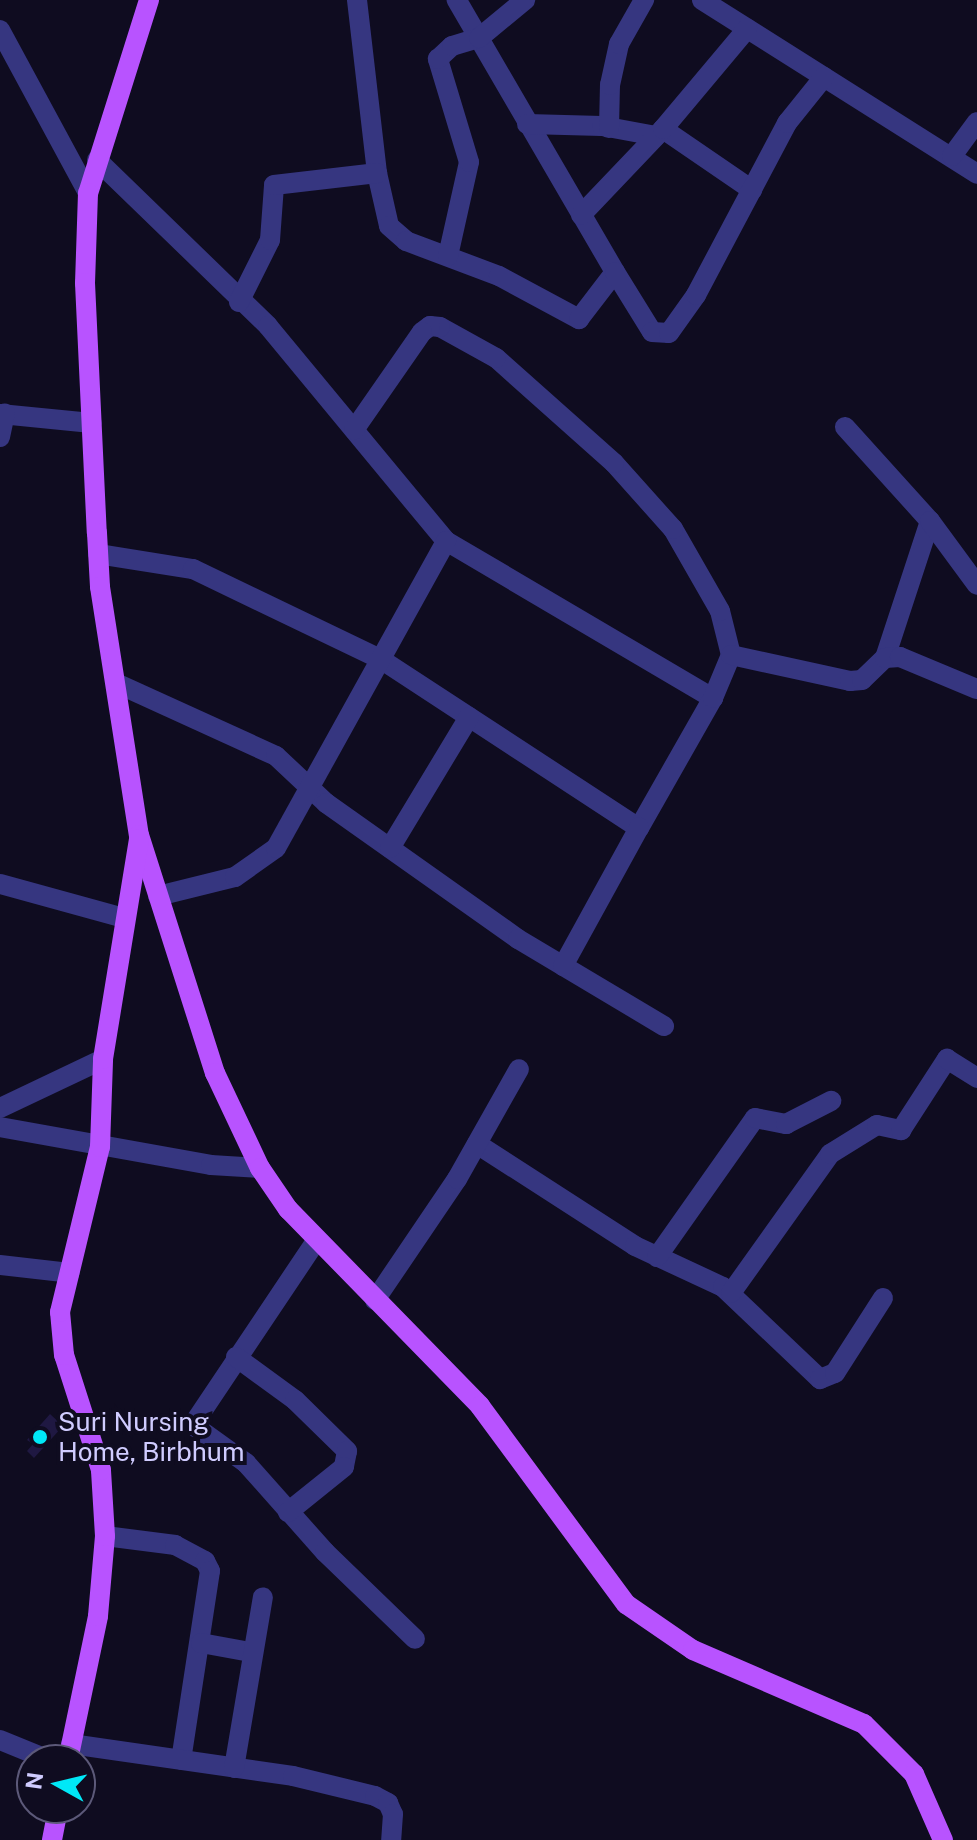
<!DOCTYPE html>
<style>
body{margin:0}
#map{position:relative;width:977px;height:1840px;overflow:hidden;background:#0f0c20;font-family:"Public Sans",sans-serif}
div>[style]{position:absolute}
[style*='--x']{left:calc(var(--x)*1px);top:calc(var(--y)*1px);width:calc(var(--w)*1px);rotate:calc(var(--a)*1deg)}
.building>*{inset:0;background:#1f1842}
.minor>*{height:20px;margin:-10px;padding:0 10px;transform-origin:10px;border-radius:10px;background:#363680}
.major>*{height:20px;margin:-10px;padding:0 10px;transform-origin:10px;border-radius:10px;background:#b853ff}
.dots>*{width:22px;height:22px;translate:-50% -50%;box-sizing:border-box;border:4px solid #0f0c20;border-radius:50%}
span{translate:-50% -50%;white-space:nowrap;text-align:center;line-height:1.15;-webkit-text-stroke:8px #0f0c20;paint-order:stroke}
.poi-label{font-size:26px;color:#d0ccff}
.left{translate:0 -50%;text-align:left}
.north{position:absolute;left:16px;top:1744px;width:80px;height:80px;box-sizing:border-box;background:#0f0c20;border:2px solid #5c5979;border-radius:50%;rotate:278deg;font-size:22px;font-weight:700;line-height:32px;text-align:center;color:#d0ccff}
.north::after{content:'';display:block;margin:auto;width:28px;height:36px;background:#00e8f7;clip-path:polygon(50% 0,100% 100%,50% 72%,0 100%)}
</style>
<div id="map">
<div class="building">
<div style="clip-path:polygon(50px 1414px,63px 1426px,34px 1458px,27px 1451px,33px 1444px,27px 1440px)"></div>
</div>
<div class="minor">
<div style="--x:357;--y:0;--w:174;--a:83.4"></div>
<div style="--x:377;--y:173;--w:54;--a:77.2"></div>
<div style="--x:389;--y:226;--w:23;--a:41"></div>
<div style="--x:406;--y:241;--w:99;--a:20.6"></div>
<div style="--x:499;--y:276;--w:91;--a:28.3"></div>
<div style="--x:579;--y:319;--w:59;--a:-52.5"></div>
<div style="--x:615;--y:272;--w:315;--a:-120.2"></div>
<div style="--x:702;--y:0;--w:325;--a:32.3"></div>
<div style="--x:0;--y:30;--w:185;--a:61.6"></div>
<div style="--x:527;--y:124;--w:75;--a:1.5"></div>
<div style="--x:602;--y:126;--w:55;--a:10.5"></div>
<div style="--x:609;--y:128;--w:43;--a:-88.7"></div>
<div style="--x:610;--y:85;--w:42;--a:-77.6"></div>
<div style="--x:619;--y:44;--w:51;--a:-60.4"></div>
<div style="--x:663;--y:129;--w:108;--a:34.4"></div>
<div style="--x:952;--y:156;--w:42;--a:-53.7"></div>
<div style="--x:97;--y:160;--w:238;--a:44.1"></div>
<div style="--x:268;--y:326;--w:279;--a:50.4"></div>
<div style="--x:446;--y:541;--w:310;--a:30.5"></div>
<div style="--x:581;--y:215;--w:119;--a:-46.4"></div>
<div style="--x:663;--y:129;--w:131;--a:-50"></div>
<div style="--x:448;--y:256;--w:96;--a:-77.4"></div>
<div style="--x:469;--y:162;--w:108;--a:-106.8"></div>
<div style="--x:438;--y:59;--w:19;--a:-43"></div>
<div style="--x:452;--y:46;--w:28;--a:-17"></div>
<div style="--x:479;--y:38;--w:60;--a:-39.6"></div>
<div style="--x:615;--y:272;--w:70;--a:58.3"></div>
<div style="--x:652;--y:332;--w:17;--a:3"></div>
<div style="--x:669;--y:333;--w:47;--a:-54.6"></div>
<div style="--x:696;--y:295;--w:195;--a:-62.1"></div>
<div style="--x:787;--y:123;--w:59;--a:-51.2"></div>
<div style="--x:239;--y:302;--w:69;--a:-63.4"></div>
<div style="--x:270;--y:240;--w:55;--a:-85.8"></div>
<div style="--x:274;--y:185;--w:104;--a:-6.6"></div>
<div style="--x:0;--y:414;--w:92;--a:5.6"></div>
<div style="--x:845;--y:427;--w:127;--a:47.9"></div>
<div style="--x:930;--y:521;--w:144;--a:108.2"></div>
<div style="--x:0;--y:437;--w:24;--a:-78"></div>
<div style="--x:930;--y:521;--w:79;--a:53.7"></div>
<div style="--x:98;--y:554;--w:96;--a:9"></div>
<div style="--x:193;--y:569;--w:210;--a:25.7"></div>
<div style="--x:382;--y:660;--w:307;--a:33.2"></div>
<div style="--x:639;--y:828;--w:150;--a:-60.4"></div>
<div style="--x:713;--y:698;--w:47;--a:-67.3"></div>
<div style="--x:731;--y:655;--w:45;--a:-104"></div>
<div style="--x:720;--y:611;--w:95;--a:-119.8"></div>
<div style="--x:673;--y:529;--w:89;--a:-131.8"></div>
<div style="--x:614;--y:463;--w:158;--a:-138.3"></div>
<div style="--x:496;--y:358;--w:64;--a:-151"></div>
<div style="--x:440;--y:327;--w:10;--a:-174"></div>
<div style="--x:430;--y:326;--w:10;--a:143"></div>
<div style="--x:422;--y:332;--w:119;--a:124.8"></div>
<div style="--x:731;--y:655;--w:122;--a:12.3"></div>
<div style="--x:850;--y:681;--w:12;--a:-5"></div>
<div style="--x:862;--y:680;--w:32;--a:-44"></div>
<div style="--x:885;--y:658;--w:15;--a:-4"></div>
<div style="--x:900;--y:657;--w:83;--a:22.6"></div>
<div style="--x:116;--y:683;--w:176;--a:24.5"></div>
<div style="--x:276;--y:756;--w:69;--a:43.2"></div>
<div style="--x:326;--y:803;--w:235;--a:35.3"></div>
<div style="--x:518;--y:939;--w:170;--a:30.8"></div>
<div style="--x:390;--y:848;--w:153;--a:-58.9"></div>
<div style="--x:0;--y:884;--w:129;--a:15.3"></div>
<div style="--x:158;--y:896;--w:79;--a:-13.9"></div>
<div style="--x:235;--y:877;--w:50;--a:-35.3"></div>
<div style="--x:276;--y:848;--w:351;--a:-61"></div>
<div style="--x:563;--y:966;--w:158;--a:-61.2"></div>
<div style="--x:0;--y:1108;--w:114;--a:-25.4"></div>
<div style="--x:0;--y:1127;--w:214;--a:10.2"></div>
<div style="--x:211;--y:1165;--w:49;--a:3.5"></div>
<div style="--x:477;--y:1144;--w:188;--a:32.8"></div>
<div style="--x:635;--y:1246;--w:97;--a:25"></div>
<div style="--x:723;--y:1287;--w:134;--a:43.5"></div>
<div style="--x:820;--y:1379;--w:16;--a:-22"></div>
<div style="--x:835;--y:1373;--w:89;--a:-57.4"></div>
<div style="--x:316;--y:1241;--w:221;--a:123.8"></div>
<div style="--x:193;--y:1425;--w:65;--a:35.6"></div>
<div style="--x:246;--y:1463;--w:119;--a:48.4"></div>
<div style="--x:325;--y:1552;--w:125;--a:44"></div>
<div style="--x:657;--y:1257;--w:170;--a:-54.8"></div>
<div style="--x:755;--y:1118;--w:32;--a:11"></div>
<div style="--x:786;--y:1124;--w:51;--a:-27.1"></div>
<div style="--x:0;--y:1265;--w:70;--a:6.5"></div>
<div style="--x:731;--y:1293;--w:171;--a:-54.5"></div>
<div style="--x:830;--y:1154;--w:55;--a:-31.7"></div>
<div style="--x:877;--y:1125;--w:25;--a:12"></div>
<div style="--x:901;--y:1130;--w:85;--a:-57.1"></div>
<div style="--x:947;--y:1059;--w:36;--a:32"></div>
<div style="--x:375;--y:1300;--w:146;--a:-55.9"></div>
<div style="--x:457;--y:1179;--w:126;--a:-60.6"></div>
<div style="--x:236;--y:1357;--w:73;--a:36.1"></div>
<div style="--x:295;--y:1400;--w:73;--a:44.4"></div>
<div style="--x:347;--y:1451;--w:16;--a:101"></div>
<div style="--x:344;--y:1467;--w:72;--a:141.2"></div>
<div style="--x:105;--y:1536;--w:71;--a:7.3"></div>
<div style="--x:175;--y:1545;--w:34;--a:28"></div>
<div style="--x:205;--y:1561;--w:11;--a:63"></div>
<div style="--x:210;--y:1571;--w:191;--a:98.7"></div>
<div style="--x:201;--y:1643;--w:50;--a:10.4"></div>
<div style="--x:0;--y:1740;--w:53;--a:22.2"></div>
<div style="--x:71;--y:1744;--w:224;--a:8.2"></div>
<div style="--x:293;--y:1776;--w:84;--a:13.7"></div>
<div style="--x:375;--y:1796;--w:15;--a:28"></div>
<div style="--x:388;--y:1803;--w:12;--a:66"></div>
<div style="--x:393;--y:1814;--w:26;--a:94"></div>
<div style="--x:234;--y:1768;--w:173;--a:-80.4"></div>
</div>
<div class="major">
<div style="--x:149;--y:0;--w:202;--a:107.5"></div>
<div style="--x:88;--y:193;--w:90;--a:91.9"></div>
<div style="--x:85;--y:283;--w:250;--a:87.3"></div>
<div style="--x:97;--y:533;--w:54;--a:86.8"></div>
<div style="--x:100;--y:587;--w:251;--a:81.1"></div>
<div style="--x:139;--y:835;--w:250;--a:72.3"></div>
<div style="--x:215;--y:1073;--w:105;--a:64.7"></div>
<div style="--x:260;--y:1168;--w:50;--a:55.7"></div>
<div style="--x:288;--y:1209;--w:275;--a:45.7"></div>
<div style="--x:480;--y:1406;--w:246;--a:53.6"></div>
<div style="--x:626;--y:1604;--w:81;--a:34.5"></div>
<div style="--x:693;--y:1650;--w:186;--a:23.4"></div>
<div style="--x:864;--y:1724;--w:71;--a:45"></div>
<div style="--x:914;--y:1774;--w:72;--a:66.3"></div>
<div style="--x:68;--y:1760;--w:147;--a:-78.2"></div>
<div style="--x:98;--y:1616;--w:80;--a:-85"></div>
<div style="--x:105;--y:1536;--w:66;--a:-93.5"></div>
<div style="--x:101;--y:1470;--w:121;--a:-107.8"></div>
<div style="--x:64;--y:1355;--w:43;--a:-95.3"></div>
<div style="--x:60;--y:1312;--w:170;--a:-76.4"></div>
<div style="--x:100;--y:1147;--w:88;--a:-88"></div>
<div style="--x:103;--y:1059;--w:223;--a:-80.7"></div>
<div style="--x:52;--y:1840;--w:33;--a:-79"></div>
</div>
<div class="dots">
<div style="left:40px;top:1437px;background:#00e8f7"></div>
</div>
<div class="poi-label">
<span class="left" style="left:58px;top:1437px">Suri Nursing<br>Home, Birbhum</span>
</div>
<div class="north">N</div>
</div>
